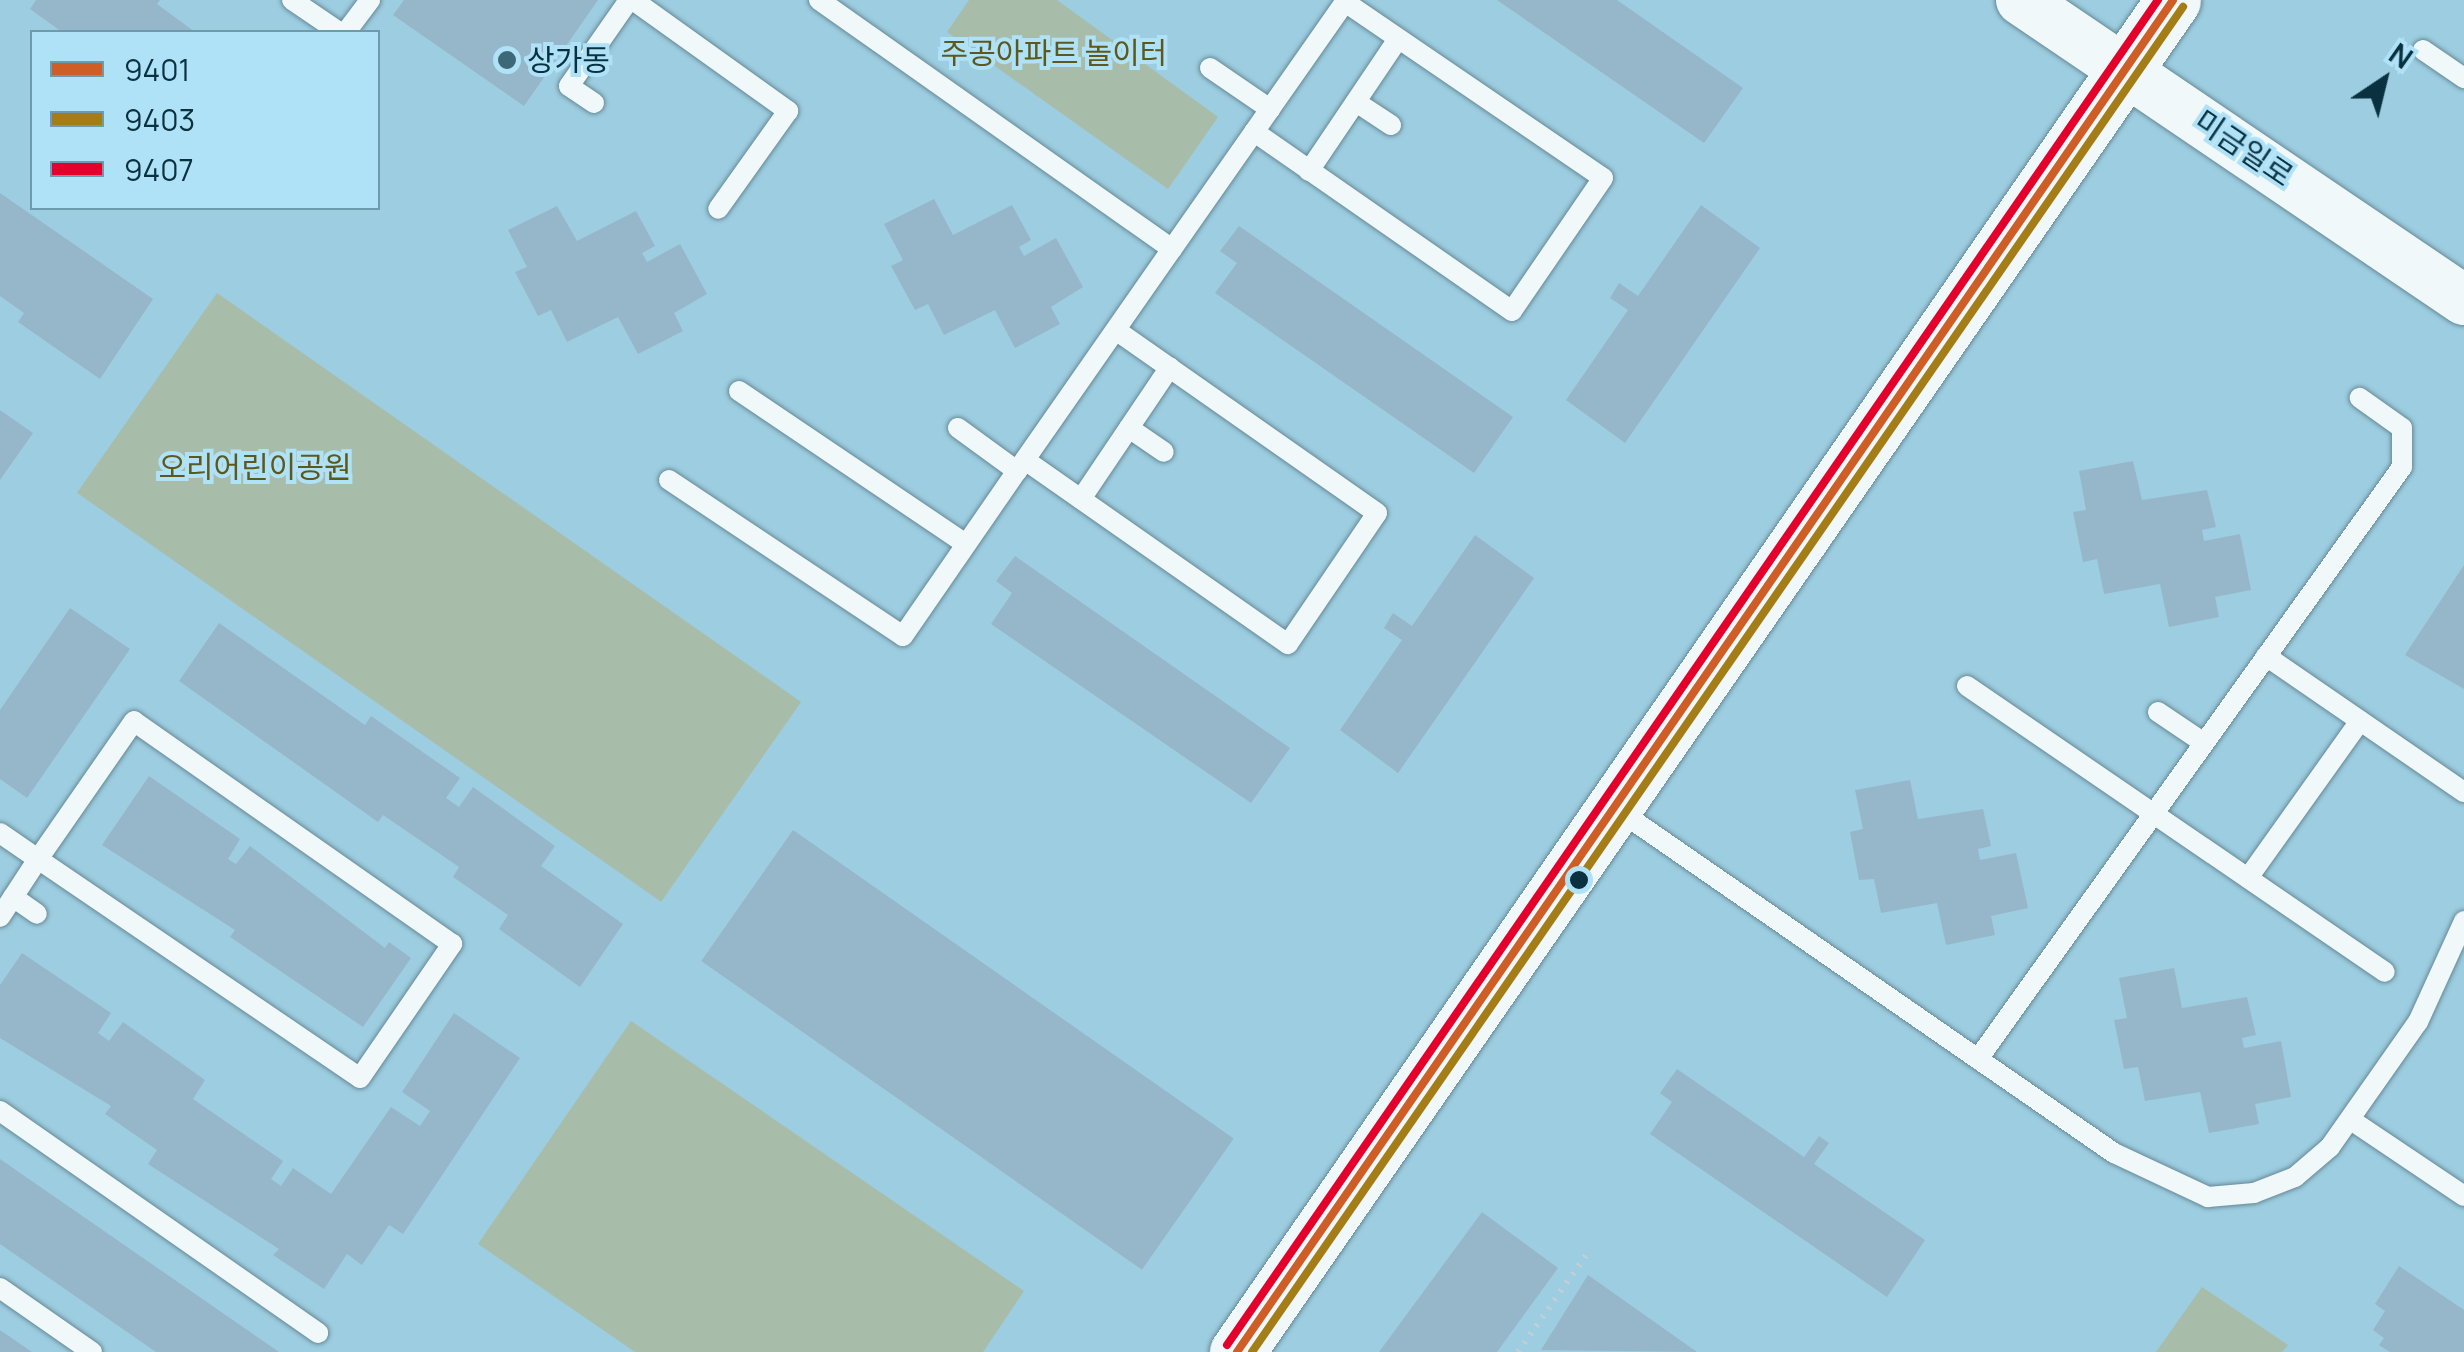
<!DOCTYPE html>
<meta charset="utf-8">
<style>
body{margin:0}
#map{position:relative;width:2464px;height:1352px;overflow:hidden;background:#9dcde0;font-family:Manrope,"Noto Sans KR",sans-serif}
div>[style]{position:absolute}
[style*='--x']{left:calc(var(--x)*1px);top:calc(var(--y)*1px);width:calc(var(--w)*1px);rotate:calc(var(--a)*1deg)}
.green>*{inset:0;background:#a8bcaa;transform-origin:0 0}
.building>*{inset:0;background:#96b7ca;transform-origin:0 0}
.path>*{height:6px;margin-top:-3px;transform-origin:0;background:repeating-linear-gradient(90deg,#bfcfd5 0 2.5px,transparent 0 10.5px)}
.roads{filter:drop-shadow(0 0 2px #668997) drop-shadow(0 0 2px #668997)}
.service>*{height:20px;margin:-10px;padding:0 10px;transform-origin:10px;border-radius:10px;background:#f0f8fa}
.tertiary>*{height:50px;margin:-25px;padding:0 25px;transform-origin:25px;border-radius:25px;background:#f0f8fa}
.secondary>*{height:55px;margin:-27.5px;padding:0 27.5px;transform-origin:27.5px;border-radius:27.5px;background:#f0f8fa}
.bus-1>*{height:8px;margin:-4px;padding:0 4px;transform-origin:4px;border-radius:4px;background:#cf5d26}
.bus-2>*{height:8px;margin:-4px;padding:0 4px;transform-origin:4px;border-radius:4px;background:#a47d16}
.bus-3>*{height:8px;margin:-4px;padding:0 4px;transform-origin:4px;border-radius:4px;background:#e4002b}
.dots>*{width:28px;height:28px;translate:-50% -50%;box-sizing:border-box;border:5px solid #afe1f7;border-radius:50%}
span{translate:-50% -50%;white-space:nowrap;text-align:center;line-height:1.15;-webkit-text-stroke:8px #afe1f7;paint-order:stroke}
.park-label{font-size:30px;color:#5d591c}
.poi-label{font-size:30px;color:#09313f}
.left{translate:0 -50%;text-align:left}
.street-label{font-size:30px;color:#09313f}
.legend{position:absolute;left:30px;top:30px;width:350px;height:180px;box-sizing:border-box;background:#afe1f7;border:2px solid #6d9bad;margin:0;padding:12px 18px;list-style:none;font-size:30px;color:#09313f}
.legend li{display:flex;align-items:center;gap:20px;height:50px}
.legend b{width:50px;border:2px solid #6d9bad}
.north{position:absolute;left:2334px;top:30px;width:100px;height:100px;-webkit-text-stroke:8px #afe1f7;paint-order:stroke;rotate:35deg;font-size:28px;font-weight:700;line-height:40px;text-align:center;color:#09313f}
.north::after{content:'';display:block;margin:auto;width:35px;height:45px;background:#09313f;clip-path:polygon(50% 0,100% 100%,50% 72%,0 100%)}
</style>
<div id="map">
<div class="green">
<div style="clip-path:polygon(969px 0,1057px 0,1218px 117px,1168px 189px,947px 32px)"></div>
<div style="left:217px;top:293px;width:713px;height:244px;rotate:35deg"></div>
<div style="clip-path:polygon(631px 1021px,1024px 1291px,983px 1352px,635px 1352px,478px 1244px)"></div>
<div style="clip-path:polygon(2202px 1287px,2288px 1345px,2282px 1352px,2156px 1352px)"></div>
</div>
<div class="building">
<div style="clip-path:polygon(36px 0,160px 0,157px 4px,195px 32px,62px 32px,30px 9px)"></div>
<div style="clip-path:polygon(404px 0,598px 0,524px 106px,393px 15px)"></div>
<div style="clip-path:polygon(1497px 0,1617px 0,1743px 88px,1704px 143px)"></div>
<div style="clip-path:polygon(0 193px,153px 299px,100px 379px,18px 322px,24px 313px,0 296px)"></div>
<div style="clip-path:polygon(934px 199px,953px 235px,1012px 205px,1031px 240px,1019px 247px,1024px 256px,1056px 238px,1083px 287px,1051px 307px,1060px 324px,1015px 348px,995px 310px,944px 335px,928px 304px,915px 310px,891px 266px,903px 260px,884px 224px)"></div>
<div style="clip-path:polygon(1701px 205px,1760px 248px,1625px 443px,1566px 400px,1628px 310px,1610px 298px,1619px 283px,1638px 296px)"></div>
<div style="clip-path:polygon(557px 206px,577px 241px,636px 211px,655px 246px,642px 253px,647px 262px,680px 244px,707px 294px,674px 313px,683px 331px,638px 354px,618px 317px,567px 342px,551px 310px,538px 316px,515px 272px,527px 267px,508px 230px)"></div>
<div style="clip-path:polygon(1239px 226px,1513px 417px,1474px 473px,1215px 293px,1237px 263px,1220px 251px)"></div>
<div style="clip-path:polygon(0 410px,33px 433px,0 480px)"></div>
<div style="clip-path:polygon(2133px 461px,2142px 500px,2207px 490px,2216px 527px,2202px 530px,2204px 541px,2240px 534px,2251px 590px,2215px 597px,2219px 617px,2169px 627px,2160px 584px,2104px 594px,2097px 559px,2083px 562px,2073px 512px,2086px 510px,2079px 471px)"></div>
<div style="clip-path:polygon(1475px 535px,1534px 578px,1398px 773px,1340px 730px,1402px 640px,1384px 628px,1393px 613px,1412px 626px)"></div>
<div style="clip-path:polygon(1015px 556px,1290px 748px,1251px 803px,991px 624px,1012px 593px,996px 581px)"></div>
<div style="clip-path:polygon(2464px 565px,2464px 689px,2405px 655px)"></div>
<div style="clip-path:polygon(70px 608px,130px 649px,27px 798px,0 779px,0 710px)"></div>
<div style="clip-path:polygon(219px 623px,365px 725px,371px 716px,460px 778px,446px 798px,459px 807px,473px 787px,555px 846px,541px 866px,623px 924px,580px 987px,499px 929px,508px 915px,453px 877px,459px 867px,383px 815px,378px 822px,179px 681px)"></div>
<div style="clip-path:polygon(149px 776px,240px 839px,228px 859px,236px 864px,250px 846px,385px 948px,389px 942px,411px 958px,363px 1027px,230px 937px,235px 930px,102px 845px)"></div>
<div style="clip-path:polygon(1910px 780px,1918px 819px,1983px 809px,1991px 846px,1978px 849px,1980px 860px,2016px 853px,2028px 908px,1991px 916px,1995px 935px,1946px 945px,1937px 903px,1881px 913px,1874px 879px,1859px 880px,1850px 832px,1863px 829px,1855px 790px)"></div>
<div style="left:793px;top:830px;width:538px;height:160px;rotate:35deg"></div>
<div style="clip-path:polygon(22px 953px,111px 1013px,98px 1033px,109px 1041px,123px 1022px,205px 1080px,193px 1099px,283px 1161px,271px 1179px,281px 1186px,293px 1168px,331px 1194px,391px 1107px,420px 1126px,430px 1111px,402px 1092px,454px 1013px,520px 1058px,403px 1234px,389px 1225px,362px 1265px,347px 1254px,324px 1289px,273px 1255px,279px 1249px,148px 1164px,157px 1150px,105px 1114px,111px 1106px,0 1038px,0 985px)"></div>
<div style="clip-path:polygon(2174px 968px,2182px 1008px,2247px 997px,2256px 1035px,2242px 1038px,2244px 1048px,2281px 1041px,2291px 1097px,2255px 1104px,2259px 1124px,2209px 1133px,2200px 1092px,2145px 1101px,2138px 1067px,2124px 1069px,2114px 1020px,2127px 1018px,2119px 978px)"></div>
<div style="clip-path:polygon(1677px 1069px,1804px 1157px,1819px 1136px,1829px 1143px,1814px 1164px,1925px 1240px,1887px 1297px,1650px 1134px,1672px 1102px,1660px 1093px)"></div>
<div style="clip-path:polygon(0 1159px,279px 1352px,156px 1352px,0 1244px)"></div>
<div style="clip-path:polygon(1482px 1212px,1558px 1268px,1497px 1352px,1379px 1352px)"></div>
<div style="clip-path:polygon(2399px 1266px,2464px 1310px,2464px 1352px,2390px 1352px,2379px 1345px,2384px 1338px,2373px 1330px,2385px 1311px,2375px 1304px)"></div>
<div style="clip-path:polygon(1588px 1275px,1697px 1352px,1541px 1350px)"></div>
<div style="clip-path:polygon(0 1330px,32px 1352px,0 1352px)"></div>
</div>
<div class="path">
<div style="--x:1518;--y:1352;--w:120;--a:-54.9"></div>
</div>
<div class="roads">
<div class="service">
<div style="--x:292;--y:0;--w:57;--a:34.2"></div>
<div style="--x:633;--y:0;--w:191;--a:35.6"></div>
<div style="--x:788;--y:111;--w:120;--a:125.5"></div>
<div style="--x:819;--y:0;--w:432;--a:35.2"></div>
<div style="--x:346;--y:32;--w:40;--a:-53"></div>
<div style="--x:2423;--y:50;--w:50;--a:34.3"></div>
<div style="--x:1210;--y:68;--w:73;--a:34.3"></div>
<div style="--x:1356;--y:102;--w:42;--a:33.3"></div>
<div style="--x:594;--y:103;--w:30;--a:-146"></div>
<div style="--x:569;--y:86;--w:105;--a:-55.1"></div>
<div style="--x:1309;--y:171;--w:159;--a:-56"></div>
<div style="--x:739;--y:391;--w:274;--a:34"></div>
<div style="--x:958;--y:428;--w:73;--a:36.1"></div>
<div style="--x:1129;--y:428;--w:42;--a:34.4"></div>
<div style="--x:1025;--y:460;--w:321;--a:35"></div>
<div style="--x:1288;--y:644;--w:158;--a:-55.8"></div>
<div style="--x:1377;--y:513;--w:319;--a:-145"></div>
<div style="--x:669;--y:480;--w:281;--a:33.7"></div>
<div style="--x:903;--y:636;--w:201;--a:-55.4"></div>
<div style="--x:1017;--y:471;--w:271;--a:-55.1"></div>
<div style="--x:1172;--y:249;--w:143;--a:-55"></div>
<div style="--x:1254;--y:132;--w:28;--a:-55"></div>
<div style="--x:1270;--y:109;--w:131;--a:-55"></div>
<div style="--x:1345;--y:2;--w:312;--a:34.3"></div>
<div style="--x:1603;--y:178;--w:161;--a:124.4"></div>
<div style="--x:1512;--y:311;--w:314;--a:-145.2"></div>
<div style="--x:1081;--y:499;--w:159;--a:-56"></div>
<div style="--x:2266;--y:656;--w:240;--a:34.5"></div>
<div style="--x:1967;--y:686;--w:506;--a:34.38"></div>
<div style="--x:2158;--y:712;--w:55;--a:34"></div>
<div style="--x:1618;--y:810;--w:603;--a:34.67"></div>
<div style="--x:2114;--y:1153;--w:104;--a:25.1"></div>
<div style="--x:2208;--y:1197;--w:46;--a:-5"></div>
<div style="--x:2254;--y:1193;--w:44;--a:-21.3"></div>
<div style="--x:2295;--y:1177;--w:46;--a:-40.6"></div>
<div style="--x:2330;--y:1147;--w:153;--a:-54.9"></div>
<div style="--x:2418;--y:1022;--w:111;--a:-65.5"></div>
<div style="--x:0;--y:833;--w:46;--a:34.4"></div>
<div style="--x:38;--y:859;--w:389;--a:34.2"></div>
<div style="--x:360;--y:1078;--w:163;--a:-55.5"></div>
<div style="--x:452;--y:944;--w:388;--a:-145"></div>
<div style="--x:134;--y:721;--w:168;--a:124.8"></div>
<div style="--x:38;--y:859;--w:69;--a:123.2"></div>
<div style="--x:2248;--y:878;--w:193;--a:-54.5"></div>
<div style="--x:13;--y:897;--w:29;--a:35"></div>
<div style="--x:1978;--y:1059;--w:728;--a:-54.39"></div>
<div style="--x:2402;--y:467;--w:39;--a:-90"></div>
<div style="--x:2402;--y:428;--w:52;--a:-144.5"></div>
<div style="--x:0;--y:1111;--w:388;--a:34.9"></div>
<div style="--x:2351;--y:1120;--w:136;--a:33.9"></div>
<div style="--x:0;--y:1288;--w:112;--a:34.8"></div>
</div>
<div class="tertiary">
<div style="--x:2021;--y:0;--w:535;--a:34.11"></div>
</div>
<div class="secondary">
<div style="--x:1237;--y:1352;--w:1644;--a:-55.3"></div>
</div>
</div>
<div class="bus-1">
<div style="--x:1237;--y:1352;--w:1644;--a:-55.3"></div>
</div>
<div class="bus-2">
<div style="--x:1252;--y:1352;--w:1636;--a:-55.31"></div>
</div>
<div class="bus-3">
<div style="--x:1227;--y:1345;--w:1636;--a:-55.31"></div>
</div>
<div class="dots">
<div style="left:507px;top:60px;background:#3d6877"></div>
<div style="left:1579px;top:880px;background:#09313f"></div>
</div>
<div class="park-label">
<span style="left:1054px;top:53px">주공아파트 놀이터</span>
<span style="left:255px;top:467px">오리어린이공원</span>
</div>
<div class="poi-label">
<span class="left" style="left:527px;top:60px">상가동</span>
</div>
<div class="street-label">
<span style="left:2244px;top:148px;rotate:34deg">미금일로</span>
</div>
<ul class="legend">
<li><b style="height:12px;background:#cf5d26"></b>9401</li>
<li><b style="height:12px;background:#a47d16"></b>9403</li>
<li><b style="height:12px;background:#e4002b"></b>9407</li>
</ul>
<div class="north">N</div>
</div>
